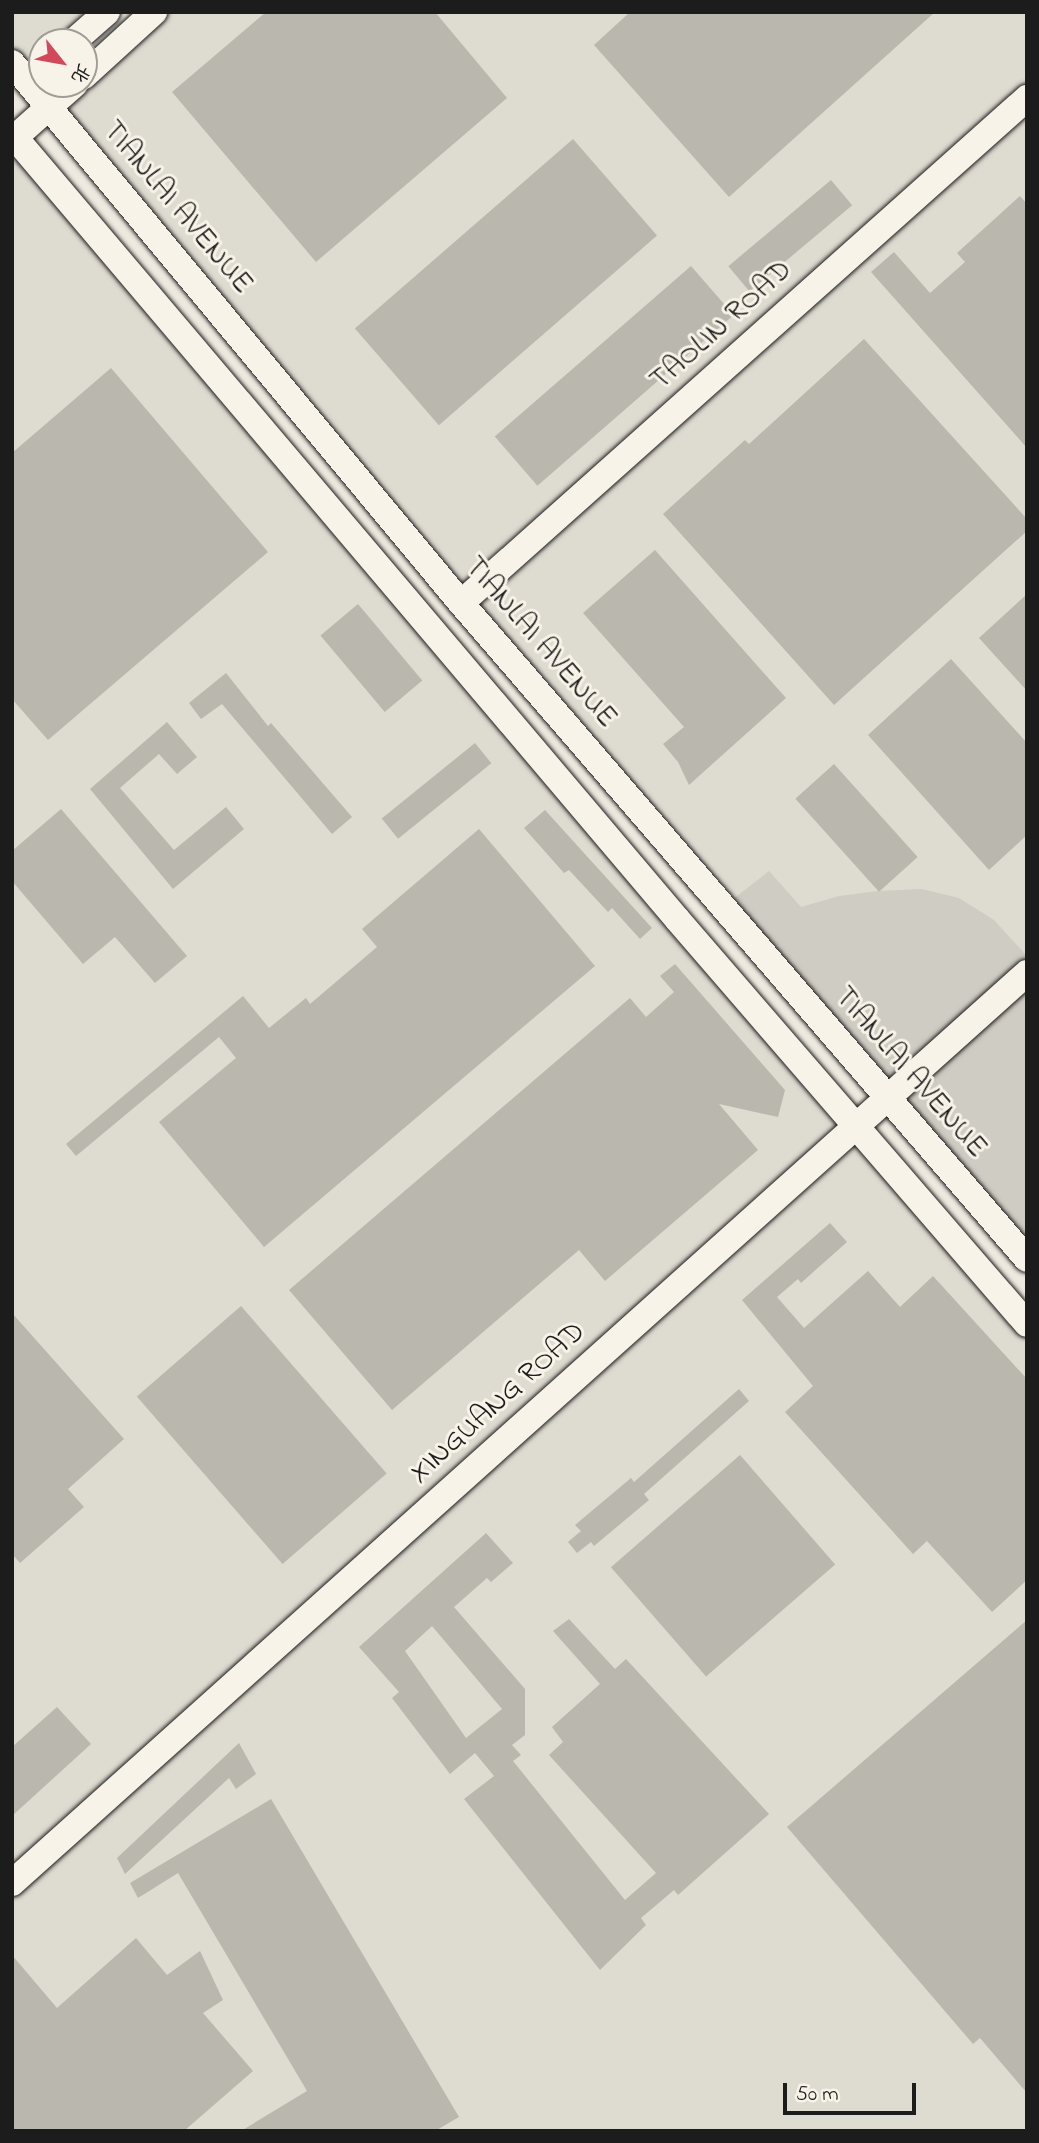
<!DOCTYPE html>
<meta charset="utf-8">
<style>
body{margin:0}
#map{position:relative;width:1039px;height:2143px;overflow:hidden;background:#eeeae0;font-family:"Indie Flower","LXGW WenKai TC",sans-serif}
div>[style]{position:absolute}
[style*='--x']{left:calc(var(--x)*1px);top:calc(var(--y)*1px);width:calc(var(--w)*1px);rotate:calc(var(--a)*1deg)}
.built>*{inset:0;background:#dedbd1}
.green>*{inset:0;background:#cfccc3}
.building>*{inset:0;background:#bab7af;transform-origin:0 0}
.roads{filter:drop-shadow(0 0 2px #1c1c1c) drop-shadow(0 0 2px #1c1c1c)}
.secondary>*{height:26px;margin:-13px;padding:0 13px;transform-origin:13px;border-radius:13px;background:#f7f3e8}
span{translate:-50% -50%;white-space:nowrap;text-align:center;line-height:1.15;-webkit-text-stroke:6px #f7f3e8;paint-order:stroke}
.street-label{font-size:30px;color:#1c1c1c}
.frame{position:absolute;inset:0;border:14px solid #1c1c1c;pointer-events:none}
.north{position:absolute;left:28px;top:28px;width:70px;height:70px;box-sizing:border-box;background:#f7f3e8;border:2px solid #9f9d96;border-radius:50%;rotate:121deg;font-size:19px;font-weight:700;line-height:28px;text-align:center;color:#1c1c1c}
.north::after{content:'';display:block;margin:auto;width:24px;height:32px;background:#d1495b;clip-path:polygon(50% 0,100% 100%,50% 72%,0 100%)}
.scale{position:absolute;left:783px;top:2083px;width:133px;height:32px;box-sizing:border-box;border:4px solid #1c1c1c;border-top:0;padding-left:9px;font-size:21px;line-height:24px;white-space:nowrap;color:#1c1c1c;-webkit-text-stroke:5px #f7f3e8;paint-order:stroke}
</style>
<div id="map">
<div class="built">
<div style="clip-path:polygon(12px 12px,107px 12px,73px 42px,42px 42px,42px 70px,29px 82px,12px 63px)"></div>
<div style="clip-path:polygon(154px 12px,1027px 12px,1027px 1259px,50px 107px)"></div>
<div style="clip-path:polygon(12px 140px,1027px 1324px,1027px 2131px,12px 2131px)"></div>
</div>
<div class="green">
<div style="clip-path:polygon(769px 871px,801px 907px,839px 896px,878px 891px,922px 889px,959px 898px,994px 920px,1027px 956px,1027px 1259px,723px 907px)"></div>
</div>
<div class="building">
<div style="clip-path:polygon(266px 12px,435px 12px,507px 98px,316px 262px,172px 92px)"></div>
<div style="clip-path:polygon(630px 12px,935px 12px,729px 197px,594px 45px)"></div>
<div style="left:573px;top:139px;width:128px;height:289px;rotate:49deg"></div>
<div style="left:831px;top:180px;width:33px;height:134px;rotate:50deg"></div>
<div style="clip-path:polygon(1020px 196px,1027px 204px,1027px 448px,871px 272px,894px 252px,930px 293px,965px 262px,957px 253px)"></div>
<div style="left:691px;top:266px;width:65px;height:260px;rotate:49deg"></div>
<div style="clip-path:polygon(864px 339px,1027px 519px,1027px 531px,834px 705px,663px 514px,745px 440px,749px 444px)"></div>
<div style="clip-path:polygon(111px 368px,268px 552px,48px 740px,12px 699px,12px 453px)"></div>
<div style="clip-path:polygon(655px 550px,786px 698px,689px 785px,678px 762px,663px 744px,684px 727px,583px 613px)"></div>
<div style="clip-path:polygon(1027px 594px,1027px 691px,979px 638px)"></div>
<div style="left:358px;top:604px;width:100px;height:49px;rotate:50deg"></div>
<div style="clip-path:polygon(951px 659px,1027px 743px,1027px 835px,989px 870px,868px 735px)"></div>
<div style="clip-path:polygon(226px 673px,268px 726px,271px 723px,352px 817px,332px 834px,222px 704px,201px 719px,189px 703px)"></div>
<div style="clip-path:polygon(167px 722px,197px 757px,177px 774px,159px 754px,120px 788px,174px 850px,226px 807px,244px 829px,173px 889px,90px 789px)"></div>
<div style="left:475px;top:743px;width:26px;height:120px;rotate:51deg"></div>
<div style="left:834px;top:764px;width:125px;height:52px;rotate:48deg"></div>
<div style="clip-path:polygon(61px 809px,187px 956px,155px 983px,115px 937px,83px 964px,12px 881px,12px 851px)"></div>
<div style="clip-path:polygon(545px 810px,652px 928px,640px 939px,612px 908px,608px 912px,569px 870px,564px 873px,524px 828px)"></div>
<div style="clip-path:polygon(479px 829px,595px 966px,264px 1247px,159px 1122px,236px 1058px,219px 1037px,76px 1156px,66px 1144px,243px 996px,269px 1028px,306px 998px,310px 1004px,377px 947px,362px 929px)"></div>
<div style="clip-path:polygon(675px 964px,785px 1090px,778px 1117px,719px 1104px,758px 1150px,605px 1281px,579px 1250px,392px 1410px,289px 1290px,630px 998px,646px 1017px,674px 992px,660px 976px)"></div>
<div style="clip-path:polygon(830px 1223px,847px 1242px,801px 1283px,798px 1279px,777px 1297px,804px 1328px,868px 1271px,900px 1307px,933px 1276px,1027px 1379px,1027px 1580px,992px 1612px,927px 1541px,913px 1554px,785px 1412px,813px 1386px,742px 1300px)"></div>
<div style="left:241px;top:1306px;width:222px;height:138px;rotate:49deg"></div>
<div style="clip-path:polygon(12px 1313px,124px 1439px,68px 1489px,84px 1507px,20px 1563px,12px 1554px)"></div>
<div style="clip-path:polygon(739px 1389px,749px 1401px,644px 1494px,649px 1500px,594px 1546px,591px 1542px,577px 1553px,568px 1542px,581px 1531px,575px 1525px,631px 1478px,634px 1482px)"></div>
<div style="left:740px;top:1455px;width:145px;height:171px;rotate:49deg"></div>
<div style="clip-path:polygon(evenodd,486px 1533px,513px 1563px,491px 1582px,487px 1578px,454px 1607px,525px 1689px,525px 1735px,512px 1745px,521px 1755px,513px 1761px,625px 1900px,656px 1873px,549px 1755px,563px 1742px,552px 1727px,600px 1684px,553px 1631px,569px 1619px,615px 1669px,626px 1659px,769px 1814px,678px 1895px,674px 1890px,641px 1918px,646px 1925px,600px 1970px,464px 1799px,494px 1776px,475px 1753px,450px 1774px,392px 1698px,399px 1692px,359px 1647px,486px 1533px,432px 1626px,502px 1709px,466px 1738px,405px 1651px,432px 1626px)"></div>
<div style="clip-path:polygon(1027px 1620px,1027px 2093px,980px 2038px,973px 2044px,787px 1827px)"></div>
<div style="clip-path:polygon(57px 1707px,91px 1744px,12px 1816px,12px 1747px)"></div>
<div style="clip-path:polygon(239px 1743px,256px 1774px,236px 1789px,229px 1778px,125px 1874px,117px 1858px)"></div>
<div style="clip-path:polygon(271px 1799px,459px 2117px,435px 2131px,241px 2131px,307px 2091px,178px 1873px,138px 1898px,130px 1883px)"></div>
<div style="clip-path:polygon(136px 1938px,167px 1975px,200px 1951px,223px 2000px,203px 2013px,253px 2071px,184px 2131px,12px 2131px,12px 1955px,57px 2008px)"></div>
</div>
<div class="roads">
<div class="secondary">
<div style="--x:73;--y:42;--w:45;--a:-41.4"></div>
<div style="--x:12;--y:63;--w:702;--a:50.26"></div>
<div style="--x:461;--y:603;--w:866;--a:49.21"></div>
<div style="--x:84;--y:76;--w:95;--a:-42.4"></div>
<div style="--x:12;--y:134;--w:1029;--a:49.73"></div>
<div style="--x:677;--y:919;--w:535;--a:49.17"></div>
<div style="--x:12;--y:140;--w:84;--a:-41.6"></div>
<div style="--x:461;--y:603;--w:759;--a:-41.74"></div>
<div style="--x:12;--y:1883;--w:1363;--a:-41.88"></div>
</div>
</div>
<div class="street-label">
<span style="left:177px;top:208px;rotate:50deg">TIANLAI AVENUE</span>
<span style="left:722px;top:326px;rotate:-42deg">TAOLIN ROAD</span>
<span style="left:540px;top:643px;rotate:49deg">TIANLAI AVENUE</span>
<span style="left:910px;top:1073px;rotate:49deg">TIANLAI AVENUE</span>
<span style="left:498px;top:1403px;rotate:-42deg">XINGUANG ROAD</span>
</div>
<div class="frame"></div>
<div class="north">北</div>
<div class="scale">50 m</div>
</div>
